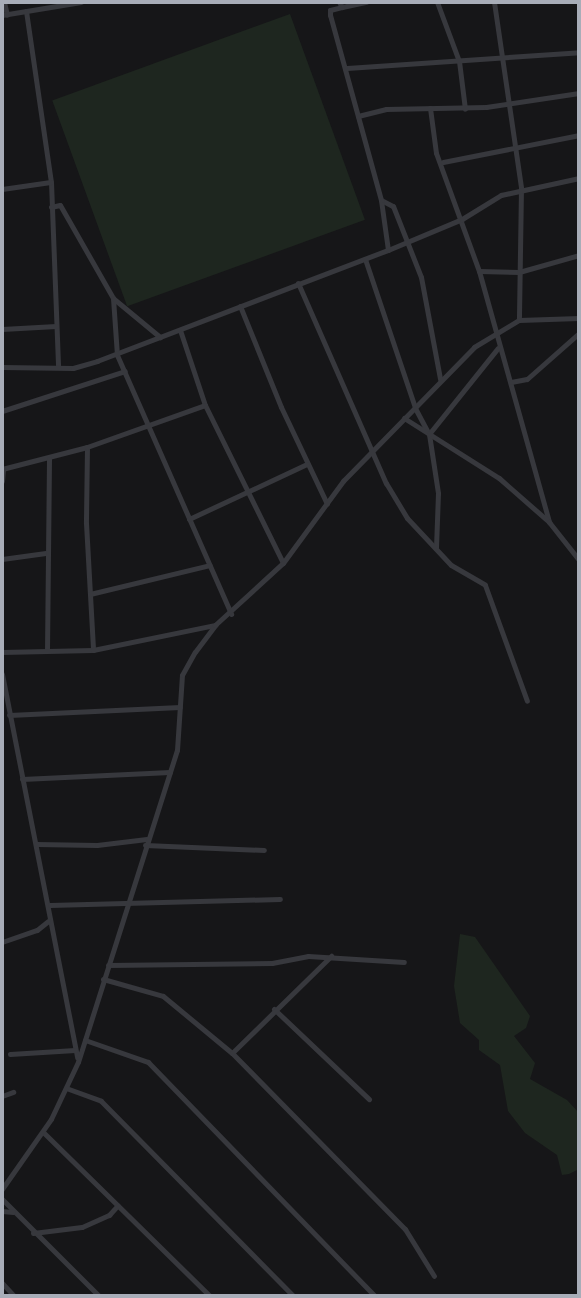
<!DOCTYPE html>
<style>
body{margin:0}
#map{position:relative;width:581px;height:1298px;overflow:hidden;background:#161618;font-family:Commissioner,sans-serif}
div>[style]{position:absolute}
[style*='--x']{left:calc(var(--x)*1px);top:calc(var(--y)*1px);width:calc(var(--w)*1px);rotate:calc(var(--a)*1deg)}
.green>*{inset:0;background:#1e261f;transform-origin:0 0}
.street>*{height:5px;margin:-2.5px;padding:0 2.5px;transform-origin:2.5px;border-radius:2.5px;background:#37383d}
span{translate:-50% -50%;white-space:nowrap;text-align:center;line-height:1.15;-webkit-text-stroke:5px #111113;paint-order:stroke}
.frame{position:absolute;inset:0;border:4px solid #a8adb8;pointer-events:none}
</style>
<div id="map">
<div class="green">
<div style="left:290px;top:14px;width:219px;height:253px;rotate:70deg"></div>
<div style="clip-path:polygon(460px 934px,475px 937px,530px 1016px,526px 1028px,514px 1036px,535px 1063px,530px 1079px,567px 1100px,579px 1113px,579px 1169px,569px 1174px,562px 1175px,557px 1155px,525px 1133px,508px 1111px,500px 1065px,479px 1050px,479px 1040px,460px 1023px,454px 986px)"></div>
</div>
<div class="street">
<div style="--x:4;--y:2;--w:13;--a:77"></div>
<div style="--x:339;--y:2;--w:6;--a:59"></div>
<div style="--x:342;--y:7;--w:25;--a:-12"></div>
<div style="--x:437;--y:2;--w:63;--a:69.6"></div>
<div style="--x:459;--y:61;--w:48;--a:82.9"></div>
<div style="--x:494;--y:2;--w:188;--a:81.7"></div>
<div style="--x:521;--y:188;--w:132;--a:90.9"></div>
<div style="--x:26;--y:11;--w:173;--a:81.7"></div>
<div style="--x:51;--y:182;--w:184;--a:87.8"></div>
<div style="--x:2;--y:15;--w:80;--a:-9.3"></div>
<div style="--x:347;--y:68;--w:233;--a:-3.9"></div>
<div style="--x:430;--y:108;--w:45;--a:82.4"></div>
<div style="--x:436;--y:153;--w:126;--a:70"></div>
<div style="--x:479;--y:271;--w:261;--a:74.4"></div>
<div style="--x:358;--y:116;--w:29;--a:-14"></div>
<div style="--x:386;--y:109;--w:100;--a:-1.1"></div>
<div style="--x:486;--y:107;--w:94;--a:-8.6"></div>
<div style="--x:443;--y:162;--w:139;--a:-11.2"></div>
<div style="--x:2;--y:189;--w:49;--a:-8.1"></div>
<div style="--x:381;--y:200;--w:13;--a:27"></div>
<div style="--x:393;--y:206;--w:76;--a:68.5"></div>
<div style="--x:421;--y:277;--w:104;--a:79.4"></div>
<div style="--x:51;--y:207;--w:9;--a:-13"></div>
<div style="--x:60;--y:205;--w:107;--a:60.3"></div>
<div style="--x:113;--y:298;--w:57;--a:86"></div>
<div style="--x:117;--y:355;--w:283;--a:66.2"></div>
<div style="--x:388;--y:250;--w:80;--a:-22.7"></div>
<div style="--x:462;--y:219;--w:46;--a:-31.6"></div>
<div style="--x:501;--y:195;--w:80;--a:-12.3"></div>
<div style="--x:365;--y:259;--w:157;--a:71.4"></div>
<div style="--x:415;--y:408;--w:30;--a:62"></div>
<div style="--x:429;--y:434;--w:60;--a:81.3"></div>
<div style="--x:438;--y:493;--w:55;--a:92.1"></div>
<div style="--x:479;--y:271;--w:40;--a:1.4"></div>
<div style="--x:519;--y:272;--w:62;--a:-15.8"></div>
<div style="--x:298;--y:283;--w:219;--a:66.3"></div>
<div style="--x:386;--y:483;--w:41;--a:59"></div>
<div style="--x:407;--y:518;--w:64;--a:46.9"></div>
<div style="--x:451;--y:565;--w:39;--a:30"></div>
<div style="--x:485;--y:585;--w:123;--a:70.1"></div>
<div style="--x:114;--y:299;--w:60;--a:39.6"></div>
<div style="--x:240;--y:306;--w:109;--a:67.9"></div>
<div style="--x:281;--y:407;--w:107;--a:64.6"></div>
<div style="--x:2;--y:329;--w:54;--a:-3.2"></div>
<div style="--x:180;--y:330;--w:79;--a:71.6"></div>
<div style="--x:205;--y:405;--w:176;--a:63.7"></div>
<div style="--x:2;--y:367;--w:71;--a:0.8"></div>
<div style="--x:73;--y:368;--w:25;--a:-16"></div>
<div style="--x:97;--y:361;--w:311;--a:-20.9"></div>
<div style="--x:388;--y:250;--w:50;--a:-98"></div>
<div style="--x:381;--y:200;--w:192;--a:-105.4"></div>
<div style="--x:330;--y:15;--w:5;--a:-90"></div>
<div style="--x:330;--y:10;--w:12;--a:-14"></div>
<div style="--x:511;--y:382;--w:16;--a:-11"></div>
<div style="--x:527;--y:379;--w:69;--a:-41.5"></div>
<div style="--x:2;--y:411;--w:129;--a:-18"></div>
<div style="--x:404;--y:418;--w:112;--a:32.3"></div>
<div style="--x:499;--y:478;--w:67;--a:41.3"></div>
<div style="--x:549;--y:522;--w:48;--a:51.7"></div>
<div style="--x:429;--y:434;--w:110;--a:-51.3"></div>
<div style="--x:87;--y:447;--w:76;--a:90.8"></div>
<div style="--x:86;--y:523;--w:127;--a:86.8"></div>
<div style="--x:2;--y:469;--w:88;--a:-14.5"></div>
<div style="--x:87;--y:447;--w:125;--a:-19.6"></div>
<div style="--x:2;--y:481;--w:12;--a:-85"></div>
<div style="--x:189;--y:519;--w:130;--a:-25"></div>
<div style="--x:2;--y:559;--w:44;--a:-7.8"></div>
<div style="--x:90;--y:594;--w:123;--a:-13.6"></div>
<div style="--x:47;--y:651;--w:192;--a:-89.4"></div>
<div style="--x:2;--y:652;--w:91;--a:-1.3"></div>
<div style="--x:93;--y:650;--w:125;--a:-11.6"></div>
<div style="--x:2;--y:674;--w:391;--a:78.9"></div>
<div style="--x:9;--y:715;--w:171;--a:-2.7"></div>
<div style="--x:22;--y:779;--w:148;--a:-2.7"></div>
<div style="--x:36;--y:844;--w:61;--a:0.9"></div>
<div style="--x:97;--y:845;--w:50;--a:-6.8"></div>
<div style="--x:145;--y:845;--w:119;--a:2.4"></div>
<div style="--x:50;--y:905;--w:230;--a:-1.5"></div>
<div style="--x:2;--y:942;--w:37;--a:-19"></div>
<div style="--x:37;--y:930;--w:14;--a:-39"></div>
<div style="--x:108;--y:965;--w:164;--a:-0.7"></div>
<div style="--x:272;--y:963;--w:37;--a:-11"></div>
<div style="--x:308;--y:956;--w:96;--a:3.6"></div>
<div style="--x:103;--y:979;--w:62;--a:15.8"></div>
<div style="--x:163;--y:996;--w:89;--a:39.6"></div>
<div style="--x:232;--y:1053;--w:247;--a:45.5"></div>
<div style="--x:405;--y:1229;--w:55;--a:58.3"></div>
<div style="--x:274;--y:1009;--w:131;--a:43.5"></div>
<div style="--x:85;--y:1040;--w:67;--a:19.2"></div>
<div style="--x:148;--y:1062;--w:326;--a:45.9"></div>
<div style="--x:232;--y:1053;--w:139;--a:-44.4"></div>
<div style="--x:10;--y:1054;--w:65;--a:-3.5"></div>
<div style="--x:66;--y:1088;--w:37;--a:20"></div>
<div style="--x:101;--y:1101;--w:274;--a:45.4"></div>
<div style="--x:2;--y:1096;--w:12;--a:-20"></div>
<div style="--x:43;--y:1132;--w:234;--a:44.5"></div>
<div style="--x:2;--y:1189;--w:85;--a:-55"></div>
<div style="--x:51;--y:1119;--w:63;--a:-64.7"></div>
<div style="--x:78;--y:1062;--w:327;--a:-72.4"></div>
<div style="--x:177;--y:750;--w:75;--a:-86.2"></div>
<div style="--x:182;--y:675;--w:26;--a:-61"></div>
<div style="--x:195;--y:652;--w:34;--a:-53"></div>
<div style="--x:215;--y:625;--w:92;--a:-42.4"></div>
<div style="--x:283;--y:563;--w:102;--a:-53.8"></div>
<div style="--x:343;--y:481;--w:187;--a:-45.6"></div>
<div style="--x:474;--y:347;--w:52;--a:-31"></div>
<div style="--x:519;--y:320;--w:60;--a:-1.9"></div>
<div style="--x:2;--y:1199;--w:137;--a:45"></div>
<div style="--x:2;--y:1211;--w:11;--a:5"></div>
<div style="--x:33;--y:1233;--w:49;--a:-7"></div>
<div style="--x:82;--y:1227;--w:30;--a:-24"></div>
<div style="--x:109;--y:1215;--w:13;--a:-48"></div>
<div style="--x:2;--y:1283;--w:18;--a:47"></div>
</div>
<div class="frame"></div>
</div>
